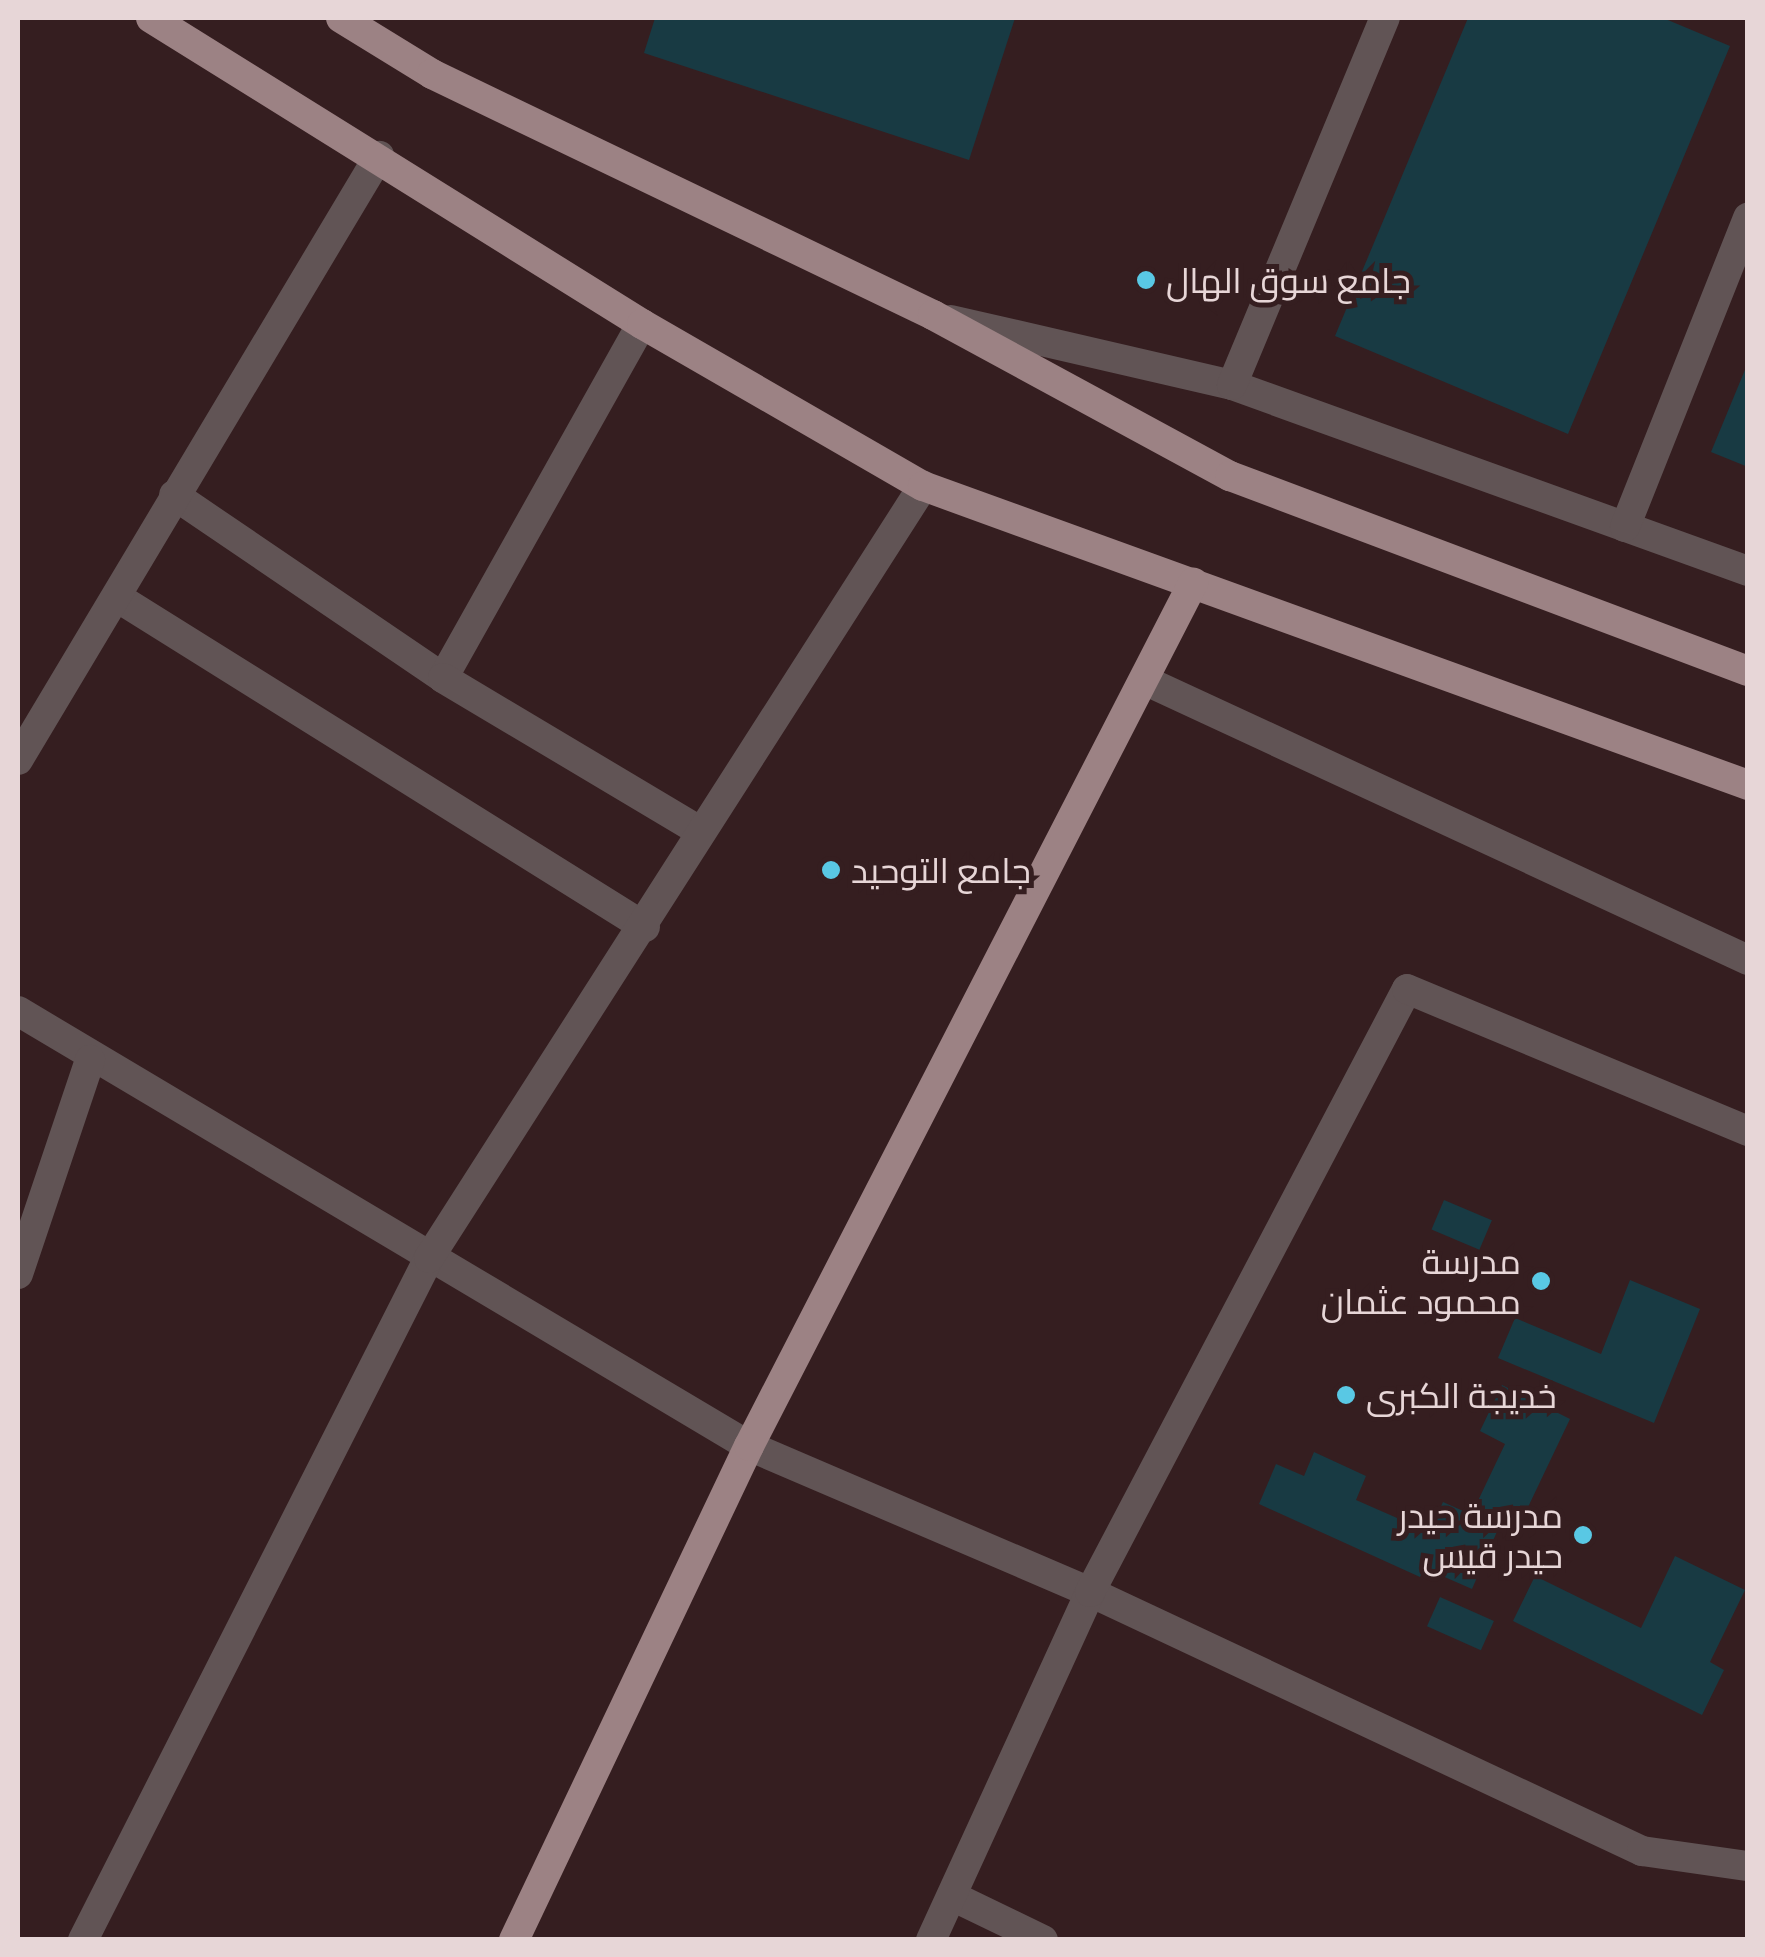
<!DOCTYPE html>
<meta charset="utf-8">
<style>
body{margin:0}
#map{position:relative;width:1765px;height:1957px;overflow:hidden;background:#351e20;font-family:"Titillium Web",Cairo,sans-serif}
div>[style]{position:absolute}
[style*='--x']{left:calc(var(--x)*1px);top:calc(var(--y)*1px);width:calc(var(--w)*1px);rotate:calc(var(--a)*1deg)}
.building>*{inset:0;background:#183a43;transform-origin:0 0}
.minor>*{height:30px;margin:-15px;padding:0 15px;transform-origin:15px;border-radius:15px;background:#615455}
.major>*{height:30px;margin:-15px;padding:0 15px;transform-origin:15px;border-radius:15px;background:#9c8284}
.dots>*{width:28px;height:28px;translate:-50% -50%;box-sizing:border-box;border:5px solid #351e20;border-radius:50%}
span{translate:-50% -50%;white-space:nowrap;text-align:center;line-height:1.15;-webkit-text-stroke:10px #351e20;paint-order:stroke}
.poi-label{font-size:35px;color:#e7d6d7}
.left{translate:0 -50%;text-align:left}
.right{translate:-100% -50%;text-align:right}
.frame{position:absolute;inset:0;border:20px solid #e7d6d7;pointer-events:none}
</style>
<div id="map">
<div class="building">
<div style="clip-path:polygon(655px 18px,1015px 18px,969px 160px,644px 53px)"></div>
<div style="clip-path:polygon(1468px 18px,1663px 18px,1730px 46px,1568px 434px,1335px 336px)"></div>
<div style="clip-path:polygon(1747px 365px,1748px 365px,1748px 467px,1711px 452px)"></div>
<div style="left:1444px;top:1200px;width:52px;height:32px;rotate:23deg"></div>
<div style="clip-path:polygon(1630px 1280px,1700px 1309px,1654px 1423px,1498px 1358px,1515px 1318px,1601px 1354px)"></div>
<div style="clip-path:polygon(1502px 1385px,1570px 1419px,1518px 1528px,1475px 1507px,1505px 1444px,1480px 1431px)"></div>
<div style="clip-path:polygon(1314px 1452px,1366px 1476px,1356px 1500px,1429px 1532px,1443px 1502px,1499px 1527px,1472px 1589px,1424px 1568px,1420px 1577px,1259px 1504px,1276px 1464px,1304px 1476px)"></div>
<div style="clip-path:polygon(1675px 1556px,1745px 1590px,1710px 1662px,1724px 1670px,1702px 1715px,1513px 1621px,1535px 1576px,1641px 1628px)"></div>
<div style="left:1440px;top:1597px;width:59px;height:32px;rotate:24deg"></div>
</div>
<div class="minor">
<div style="--x:951;--y:320;--w:288;--a:13"></div>
<div style="--x:1232;--y:385;--w:548;--a:19.82"></div>
<div style="--x:1232;--y:385;--w:398;--a:-67.4"></div>
<div style="--x:174;--y:495;--w:325;--a:34.2"></div>
<div style="--x:443;--y:678;--w:406;--a:-60.7"></div>
<div style="--x:1625;--y:527;--w:333;--a:-68.3"></div>
<div style="--x:120;--y:599;--w:619;--a:32"></div>
<div style="--x:443;--y:678;--w:300;--a:30.8"></div>
<div style="--x:1144;--y:680;--w:666;--a:24.87"></div>
<div style="--x:18;--y:760;--w:704;--a:-59.13"></div>
<div style="--x:18;--y:1011;--w:851;--a:30.76"></div>
<div style="--x:749;--y:1446;--w:371;--a:23.2"></div>
<div style="--x:1090;--y:1592;--w:610;--a:25.14"></div>
<div style="--x:1642;--y:1851;--w:107;--a:8.1"></div>
<div style="--x:18;--y:1274;--w:226;--a:-71.4"></div>
<div style="--x:952;--y:1896;--w:101;--a:25.8"></div>
<div style="--x:83;--y:1940;--w:765;--a:-63.1"></div>
<div style="--x:429;--y:1258;--w:917;--a:-57.38"></div>
<div style="--x:931;--y:1940;--w:383;--a:-65.4"></div>
<div style="--x:1090;--y:1592;--w:681;--a:-62.27"></div>
<div style="--x:1407;--y:989;--w:369;--a:22.6"></div>
</div>
<div class="major">
<div style="--x:151;--y:18;--w:579;--a:31.93"></div>
<div style="--x:642;--y:324;--w:324;--a:30"></div>
<div style="--x:923;--y:486;--w:878;--a:19.92"></div>
<div style="--x:341;--y:18;--w:107;--a:31.6"></div>
<div style="--x:432;--y:74;--w:556;--a:25.69"></div>
<div style="--x:933;--y:315;--w:338;--a:28.5"></div>
<div style="--x:1230;--y:476;--w:553;--a:20.63"></div>
<div style="--x:514;--y:1940;--w:547;--a:-64.56"></div>
<div style="--x:749;--y:1446;--w:971;--a:-62.77"></div>
</div>
<div class="dots">
<div style="left:1146px;top:280px;background:#59c8e4"></div>
<div style="left:831px;top:870px;background:#59c8e4"></div>
<div style="left:1541px;top:1281px;background:#59c8e4"></div>
<div style="left:1346px;top:1395px;background:#59c8e4"></div>
<div style="left:1583px;top:1535px;background:#59c8e4"></div>
</div>
<div class="poi-label">
<span class="left" style="left:1166px;top:280px">جامع سوق الهال</span>
<span class="left" style="left:851px;top:870px">جامع التوحيد</span>
<span class="right" style="left:1521px;top:1281px">مدرسة<br>محمود عثمان</span>
<span class="left" style="left:1366px;top:1395px">خديجة الكبرى</span>
<span class="right" style="left:1563px;top:1535px">مدرسة حيدر<br>حيدر قيس</span>
</div>
<div class="frame"></div>
</div>
